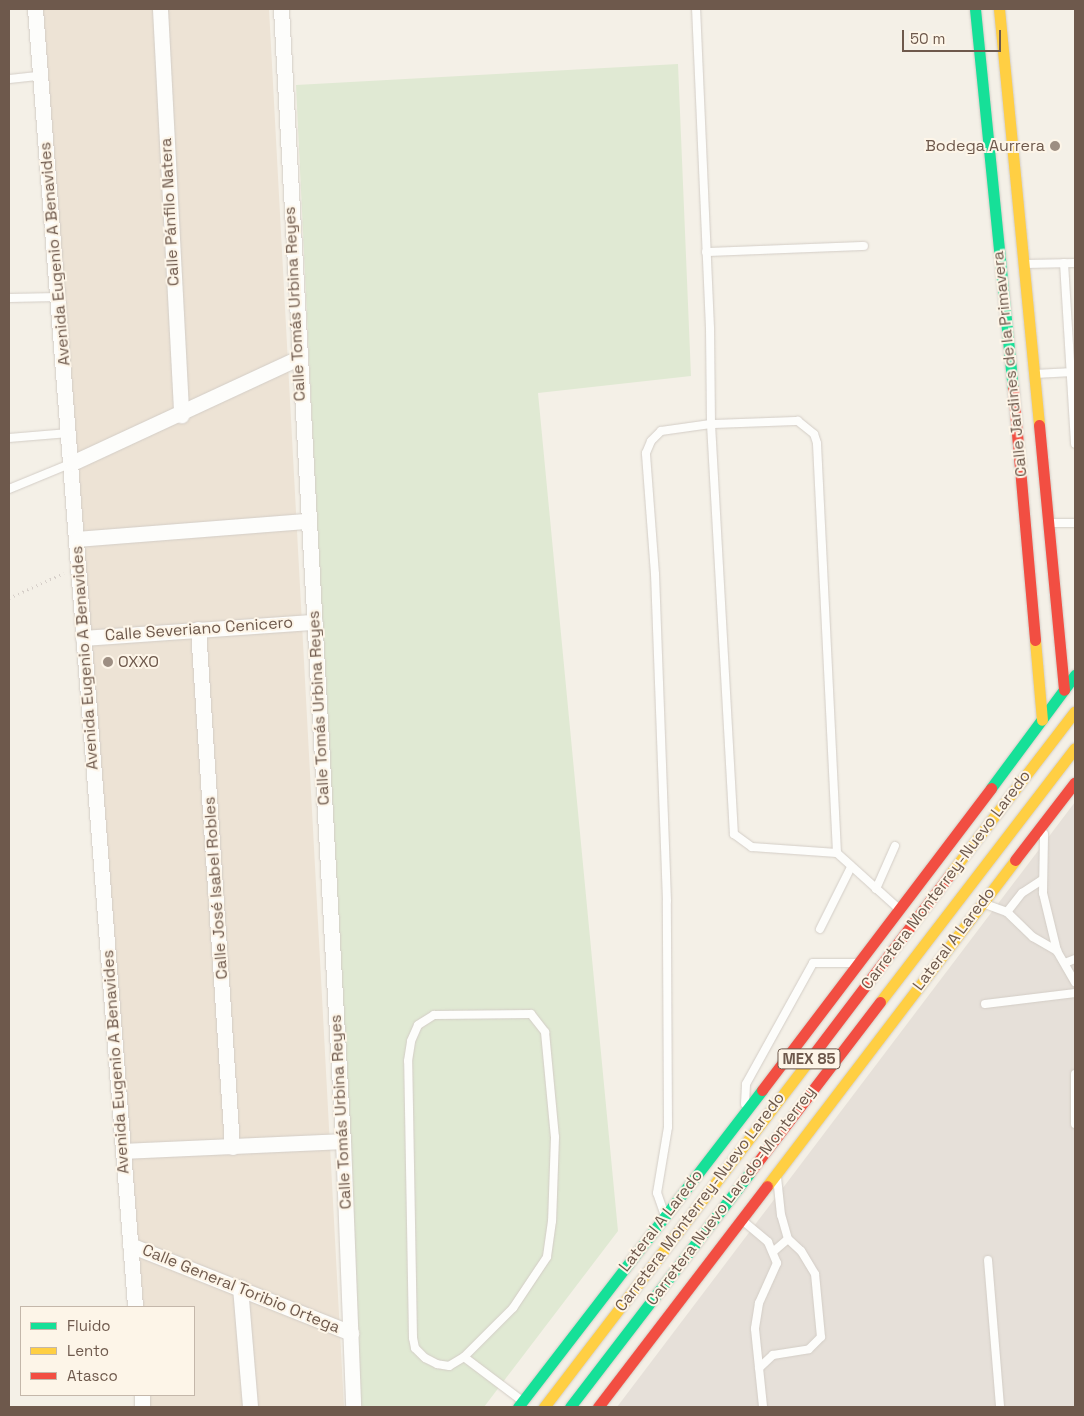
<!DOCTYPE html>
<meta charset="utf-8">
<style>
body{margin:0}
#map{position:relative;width:1084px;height:1416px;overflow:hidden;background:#f4f0e7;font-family:"Space Grotesk",sans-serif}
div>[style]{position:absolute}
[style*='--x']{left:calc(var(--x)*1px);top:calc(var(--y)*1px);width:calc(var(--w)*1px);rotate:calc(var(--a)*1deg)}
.residential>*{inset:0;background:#ede3d5}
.industrial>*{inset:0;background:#e6e0d9}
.green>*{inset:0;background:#e0e9d3}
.path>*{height:2.5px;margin-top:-1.25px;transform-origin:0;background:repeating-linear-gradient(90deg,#d6cfc9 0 1px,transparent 0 5px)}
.roads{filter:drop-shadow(0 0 1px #d3cdc6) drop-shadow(0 0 1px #d3cdc6)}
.lane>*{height:8px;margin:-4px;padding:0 4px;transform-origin:4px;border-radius:4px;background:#fdfdfb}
.street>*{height:15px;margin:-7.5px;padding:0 7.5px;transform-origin:7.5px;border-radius:7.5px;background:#fdfdfb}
.fast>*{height:11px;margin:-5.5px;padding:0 5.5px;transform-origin:5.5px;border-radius:5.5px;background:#16e098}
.slow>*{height:11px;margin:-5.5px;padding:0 5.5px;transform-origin:5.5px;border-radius:5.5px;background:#ffcf43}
.jam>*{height:11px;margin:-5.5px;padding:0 5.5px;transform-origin:5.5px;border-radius:5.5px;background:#f24e42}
.dots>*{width:14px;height:14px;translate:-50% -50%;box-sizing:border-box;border:2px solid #fdf5e8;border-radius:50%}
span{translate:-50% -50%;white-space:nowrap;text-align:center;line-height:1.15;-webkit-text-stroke:4px #fdf5e8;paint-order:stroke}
.shield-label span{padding:1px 4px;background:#fdf5e8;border:1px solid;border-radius:4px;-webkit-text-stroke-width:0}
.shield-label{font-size:15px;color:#6e594c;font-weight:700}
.poi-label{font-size:16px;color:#6e594c}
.right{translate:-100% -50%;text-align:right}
.left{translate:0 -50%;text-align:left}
.street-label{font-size:16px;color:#6e594c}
.frame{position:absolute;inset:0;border:10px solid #6e594c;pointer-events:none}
.legend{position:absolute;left:20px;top:1306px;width:175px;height:90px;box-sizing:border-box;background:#fdf5e8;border:1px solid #c4b7aa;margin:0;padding:6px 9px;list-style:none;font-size:15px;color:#6e594c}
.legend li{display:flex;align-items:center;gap:10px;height:25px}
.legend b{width:25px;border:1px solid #c4b7aa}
.scale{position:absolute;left:902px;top:30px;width:99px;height:22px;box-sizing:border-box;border:2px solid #6e594c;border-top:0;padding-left:6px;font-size:15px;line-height:18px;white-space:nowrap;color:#6e594c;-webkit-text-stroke:4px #fdf5e8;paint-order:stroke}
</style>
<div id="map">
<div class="residential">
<div style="clip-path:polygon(42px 9px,269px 9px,344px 1407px,150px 1407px,149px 1395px,194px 1395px,194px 1307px,142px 1307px)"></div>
</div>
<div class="industrial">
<div style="clip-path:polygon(1075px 802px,1075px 1407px,617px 1407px)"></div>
</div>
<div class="green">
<div style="clip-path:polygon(678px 64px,691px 376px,538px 393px,618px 1231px,484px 1407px,359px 1407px,296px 85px)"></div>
</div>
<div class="path">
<div style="--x:9;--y:598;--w:60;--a:-24.4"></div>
</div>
<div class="roads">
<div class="lane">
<div style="--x:9;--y:79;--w:31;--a:-6"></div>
<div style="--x:706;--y:252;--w:158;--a:-2.2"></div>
<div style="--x:1064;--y:263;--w:181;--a:86.5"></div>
<div style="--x:1025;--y:264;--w:50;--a:-1.1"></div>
<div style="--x:9;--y:298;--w:49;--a:-1.2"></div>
<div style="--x:1035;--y:374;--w:38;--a:-3"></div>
<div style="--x:9;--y:438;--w:60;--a:-4.8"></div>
<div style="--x:9;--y:489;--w:68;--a:-22.4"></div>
<div style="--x:1050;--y:523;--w:25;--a:0"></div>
<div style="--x:837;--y:853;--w:410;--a:-92.8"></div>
<div style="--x:817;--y:443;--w:9;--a:-108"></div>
<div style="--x:814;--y:434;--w:21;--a:-141"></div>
<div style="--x:798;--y:421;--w:87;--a:178"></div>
<div style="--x:711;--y:424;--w:411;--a:86.8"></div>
<div style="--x:734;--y:834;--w:22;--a:36"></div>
<div style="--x:752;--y:847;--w:85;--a:4"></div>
<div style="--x:837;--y:853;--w:84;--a:42.1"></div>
<div style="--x:876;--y:889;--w:47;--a:-66.2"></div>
<div style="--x:985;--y:904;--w:23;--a:20"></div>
<div style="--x:1007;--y:912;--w:36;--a:44"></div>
<div style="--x:1033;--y:937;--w:28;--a:30"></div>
<div style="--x:1057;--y:951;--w:60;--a:-103.6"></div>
<div style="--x:1043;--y:893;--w:59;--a:-89"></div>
<div style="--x:1007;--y:912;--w:24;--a:-52"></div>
<div style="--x:1022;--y:893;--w:24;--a:-33"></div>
<div style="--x:820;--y:929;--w:69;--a:-63.4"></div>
<div style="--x:1057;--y:951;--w:36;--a:60"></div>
<div style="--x:1065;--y:963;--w:11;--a:-22"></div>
<div style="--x:985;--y:1004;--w:91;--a:-7"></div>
<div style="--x:1075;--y:1074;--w:50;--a:90"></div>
<div style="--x:745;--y:1104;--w:20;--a:-87"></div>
<div style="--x:746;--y:1084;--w:138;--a:-61"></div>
<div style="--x:813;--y:963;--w:43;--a:0"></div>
<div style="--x:664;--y:1213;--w:21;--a:-109"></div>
<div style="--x:657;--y:1193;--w:67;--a:-80.5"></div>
<div style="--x:668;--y:1127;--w:226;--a:-90.3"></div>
<div style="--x:667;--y:901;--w:327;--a:-92.1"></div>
<div style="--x:655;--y:574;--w:121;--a:-94.3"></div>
<div style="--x:646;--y:453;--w:13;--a:-67"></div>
<div style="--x:651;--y:441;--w:14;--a:-45"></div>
<div style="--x:661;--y:431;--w:50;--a:-8"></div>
<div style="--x:711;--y:424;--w:96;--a:-90.6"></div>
<div style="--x:710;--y:328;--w:319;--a:-92.5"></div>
<div style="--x:742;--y:1220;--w:34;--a:40"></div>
<div style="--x:768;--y:1242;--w:23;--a:67"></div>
<div style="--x:777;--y:1263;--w:44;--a:114.2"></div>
<div style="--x:759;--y:1303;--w:26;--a:99"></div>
<div style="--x:755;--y:1329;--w:78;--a:84.1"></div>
<div style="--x:774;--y:1251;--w:18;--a:-41"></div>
<div style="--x:988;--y:1260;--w:147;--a:85.3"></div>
<div style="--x:464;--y:1357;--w:17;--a:149"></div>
<div style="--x:449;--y:1366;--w:12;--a:-171"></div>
<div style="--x:437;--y:1364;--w:13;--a:-153"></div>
<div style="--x:425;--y:1358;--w:14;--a:-135"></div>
<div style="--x:415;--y:1348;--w:10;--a:-101"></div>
<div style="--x:413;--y:1338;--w:277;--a:-91"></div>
<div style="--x:408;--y:1061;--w:20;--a:-81"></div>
<div style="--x:411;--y:1041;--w:17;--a:-66"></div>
<div style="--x:418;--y:1025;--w:19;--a:-32"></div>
<div style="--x:434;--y:1015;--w:97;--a:-0.6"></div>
<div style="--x:531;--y:1014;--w:23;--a:52"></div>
<div style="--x:545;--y:1032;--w:105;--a:84.6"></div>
<div style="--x:555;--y:1137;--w:84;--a:92"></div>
<div style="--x:552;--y:1221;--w:36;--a:98"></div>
<div style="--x:547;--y:1257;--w:61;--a:123.7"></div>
<div style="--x:513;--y:1308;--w:69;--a:135"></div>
<div style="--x:464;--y:1357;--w:71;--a:37"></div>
<div style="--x:759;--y:1368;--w:19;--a:-43"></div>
<div style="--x:773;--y:1355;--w:36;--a:-9"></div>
<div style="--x:809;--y:1349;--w:17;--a:-45"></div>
<div style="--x:821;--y:1337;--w:63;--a:-95.4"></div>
<div style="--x:815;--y:1274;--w:27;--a:-121"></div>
<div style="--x:801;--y:1251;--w:18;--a:-137"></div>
<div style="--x:788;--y:1239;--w:25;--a:-106"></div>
<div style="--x:781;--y:1215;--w:36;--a:-96"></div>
</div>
<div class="street">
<div style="--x:35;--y:9;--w:1302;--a:85.59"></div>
<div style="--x:160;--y:9;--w:407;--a:87"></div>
<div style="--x:281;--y:9;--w:1134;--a:86.87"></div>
<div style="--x:343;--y:1141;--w:266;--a:87.8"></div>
<div style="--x:72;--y:463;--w:249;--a:-24.9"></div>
<div style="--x:77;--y:539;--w:231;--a:-4.5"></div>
<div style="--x:198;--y:629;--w:519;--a:86.24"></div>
<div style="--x:83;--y:638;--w:232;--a:-4"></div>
<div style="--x:123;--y:1151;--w:220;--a:-2.6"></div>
<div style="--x:130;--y:1245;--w:238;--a:21.7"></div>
<div style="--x:240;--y:1287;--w:120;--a:85.2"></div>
<div style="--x:142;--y:1395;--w:12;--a:90"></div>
</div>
<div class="fast">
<div style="--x:975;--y:9;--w:381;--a:84.3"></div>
<div style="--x:991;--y:788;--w:141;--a:-53.4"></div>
<div style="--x:518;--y:1407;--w:400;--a:-52.4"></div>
<div style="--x:570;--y:1407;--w:296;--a:-52.5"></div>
</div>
<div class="slow">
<div style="--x:999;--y:9;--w:418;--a:84.5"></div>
<div style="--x:1035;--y:640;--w:80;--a:85"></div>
<div style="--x:950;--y:874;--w:205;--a:-52.5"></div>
<div style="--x:880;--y:1002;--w:320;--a:-52.5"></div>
<div style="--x:767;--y:1186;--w:410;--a:-52.7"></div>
<div style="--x:544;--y:1407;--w:437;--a:-52.6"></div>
</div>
<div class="jam">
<div style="--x:1013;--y:388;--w:253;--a:85"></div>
<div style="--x:1039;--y:425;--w:266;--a:84.6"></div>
<div style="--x:1015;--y:860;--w:98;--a:-52.4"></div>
<div style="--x:809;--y:1060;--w:233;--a:-52.8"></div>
<div style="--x:762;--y:1090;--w:379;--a:-52.8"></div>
<div style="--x:750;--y:1172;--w:214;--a:-52.6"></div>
<div style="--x:598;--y:1407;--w:278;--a:-52.6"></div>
</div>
</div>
<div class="dots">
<div style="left:1055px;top:146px;background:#9d8e82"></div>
<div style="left:108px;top:662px;background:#9d8e82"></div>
</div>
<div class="shield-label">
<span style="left:809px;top:1059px">MEX 85</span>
</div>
<div class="poi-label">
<span class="right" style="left:1045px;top:146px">Bodega Aurrera</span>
<span class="left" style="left:118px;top:662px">OXXO</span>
</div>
<div class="street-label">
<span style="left:170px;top:212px;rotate:-93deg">Calle Pánfilo Natera</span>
<span style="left:55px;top:254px;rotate:-95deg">Avenida Eugenio A Benavides</span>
<span style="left:295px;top:304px;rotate:-93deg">Calle Tomás Urbina Reyes</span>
<span style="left:1010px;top:364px;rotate:-96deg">Calle Jardines de la Primavera</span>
<span style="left:199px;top:629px;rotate:-4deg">Calle Severiano Cenicero</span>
<span style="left:85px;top:658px;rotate:-94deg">Avenida Eugenio A Benavides</span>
<span style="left:319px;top:708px;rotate:-93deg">Calle Tomás Urbina Reyes</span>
<span style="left:946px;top:880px;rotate:-53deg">Carretera Monterrey-Nuevo Laredo</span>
<span style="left:216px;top:888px;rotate:-94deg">Calle José Isabel Robles</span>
<span style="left:954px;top:939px;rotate:-53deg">Lateral A Laredo</span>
<span style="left:116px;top:1062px;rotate:-94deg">Avenida Eugenio A Benavides</span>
<span style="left:341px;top:1112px;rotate:-93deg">Calle Tomás Urbina Reyes</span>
<span style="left:731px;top:1196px;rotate:-53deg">Carretera Nuevo Laredo-Monterrey</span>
<span style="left:700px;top:1202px;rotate:-53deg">Carretera Monterrey-Nuevo Laredo</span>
<span style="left:661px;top:1221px;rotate:-52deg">Lateral A Laredo</span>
<span style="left:241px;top:1289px;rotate:22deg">Calle General Toribio Ortega</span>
</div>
<div class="frame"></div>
<ul class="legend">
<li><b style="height:6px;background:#16e098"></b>Fluido</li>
<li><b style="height:6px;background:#ffcf43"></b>Lento</li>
<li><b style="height:6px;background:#f24e42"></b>Atasco</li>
</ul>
<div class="scale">50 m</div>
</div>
